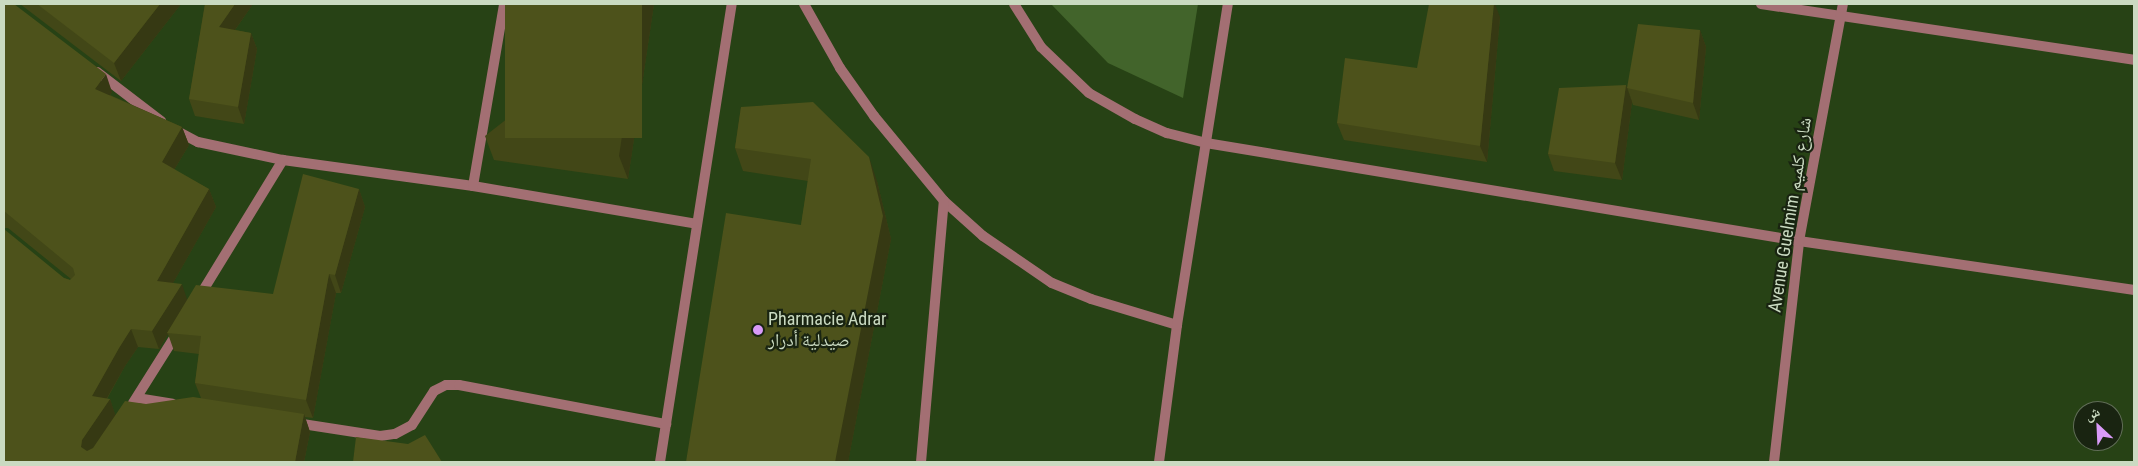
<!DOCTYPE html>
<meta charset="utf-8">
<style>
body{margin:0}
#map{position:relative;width:2138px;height:466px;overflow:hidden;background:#274215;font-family:"Roboto Condensed","Noto Naskh Arabic",sans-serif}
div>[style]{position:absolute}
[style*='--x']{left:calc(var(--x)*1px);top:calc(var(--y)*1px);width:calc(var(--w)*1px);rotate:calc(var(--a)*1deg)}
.green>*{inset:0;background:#42642b}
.minor>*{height:10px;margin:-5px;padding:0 5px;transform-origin:5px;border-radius:5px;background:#a36f73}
.wall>*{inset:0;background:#424717}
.shaded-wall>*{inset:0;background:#363913}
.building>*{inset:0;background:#4d521b;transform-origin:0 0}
.dots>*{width:14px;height:14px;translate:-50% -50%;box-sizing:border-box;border:2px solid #192411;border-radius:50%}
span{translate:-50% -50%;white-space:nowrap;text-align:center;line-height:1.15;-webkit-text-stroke:4.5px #192411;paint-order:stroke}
.street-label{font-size:18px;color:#cadac1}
.poi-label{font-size:18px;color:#cadac1}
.left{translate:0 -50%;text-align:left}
.frame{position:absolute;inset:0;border:5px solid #cadac1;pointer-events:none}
.north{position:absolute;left:2073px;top:401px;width:50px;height:50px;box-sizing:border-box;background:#192411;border:1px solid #606d57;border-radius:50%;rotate:335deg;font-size:14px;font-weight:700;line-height:20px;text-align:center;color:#cadac1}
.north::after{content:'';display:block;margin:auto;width:18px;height:22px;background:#d99af7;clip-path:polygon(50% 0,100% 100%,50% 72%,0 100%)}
</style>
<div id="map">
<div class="green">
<div style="clip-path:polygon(1051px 4px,1198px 4px,1183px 98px,1108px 63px)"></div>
</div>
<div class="minor">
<div style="--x:804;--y:4;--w:73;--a:60.6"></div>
<div style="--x:840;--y:68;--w:59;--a:54.7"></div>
<div style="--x:874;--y:116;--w:110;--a:50.5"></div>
<div style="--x:944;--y:201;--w:52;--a:41.9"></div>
<div style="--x:983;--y:236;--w:83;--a:34.3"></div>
<div style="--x:1052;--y:283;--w:42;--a:22.3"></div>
<div style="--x:1091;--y:299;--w:90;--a:16.8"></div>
<div style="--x:1014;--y:4;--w:51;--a:57.9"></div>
<div style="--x:1041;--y:47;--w:66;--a:43.8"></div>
<div style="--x:1089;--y:93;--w:53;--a:29.5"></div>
<div style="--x:1135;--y:119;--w:35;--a:24"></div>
<div style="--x:1167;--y:133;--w:40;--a:14.4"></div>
<div style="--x:1206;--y:143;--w:601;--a:9.38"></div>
<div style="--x:1799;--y:241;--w:339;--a:8.3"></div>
<div style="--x:1761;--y:4;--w:377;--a:8.5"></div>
<div style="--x:97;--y:72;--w:81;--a:37.4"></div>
<div style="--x:175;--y:130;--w:26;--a:28"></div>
<div style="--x:198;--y:142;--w:87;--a:12"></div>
<div style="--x:283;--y:160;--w:192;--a:7.8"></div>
<div style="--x:473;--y:186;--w:227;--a:9.6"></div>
<div style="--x:473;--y:186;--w:185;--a:-80.3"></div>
<div style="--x:199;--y:297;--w:161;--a:-58.5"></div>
<div style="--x:137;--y:398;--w:36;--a:9"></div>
<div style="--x:133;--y:403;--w:83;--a:-57.8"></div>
<div style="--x:296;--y:423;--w:85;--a:8.8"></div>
<div style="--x:380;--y:436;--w:15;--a:-8"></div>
<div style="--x:395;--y:434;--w:19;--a:-28"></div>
<div style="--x:412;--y:425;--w:40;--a:-57.1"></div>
<div style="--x:434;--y:391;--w:13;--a:-27"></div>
<div style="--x:446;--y:385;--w:13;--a:0"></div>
<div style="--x:459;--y:385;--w:211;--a:10.7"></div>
<div style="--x:660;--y:462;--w:464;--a:-81.1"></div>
<div style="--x:921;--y:462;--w:262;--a:-85"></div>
<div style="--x:1159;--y:462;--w:138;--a:-82.5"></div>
<div style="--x:1177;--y:325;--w:325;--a:-81"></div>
<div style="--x:1774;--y:462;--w:222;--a:-83.5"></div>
<div style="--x:1799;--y:241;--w:241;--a:-79.5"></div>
</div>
<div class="wall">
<div style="clip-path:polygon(evenodd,4px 4px,112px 92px,110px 95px,182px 127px,189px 145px,174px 170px,209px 189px,216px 207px,173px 283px,187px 300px,273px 294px,359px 189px,365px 207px,341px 293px,336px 293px,313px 418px,305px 417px,310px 432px,304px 462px,4px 462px,64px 278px,70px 280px,71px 279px,8px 228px,4px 228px,4px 4px,168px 334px,174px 351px,199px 354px,195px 383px,201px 398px,115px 415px,110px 399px,107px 399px,125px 366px,138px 347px,159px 349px,168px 334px)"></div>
<div style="clip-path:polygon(20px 4px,181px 4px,121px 81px)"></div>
<div style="clip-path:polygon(205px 4px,253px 4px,235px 30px,251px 33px,257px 49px,244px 124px,195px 116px,189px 99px)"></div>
<div style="clip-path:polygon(654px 4px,628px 179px,494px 160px,485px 136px)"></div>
<div style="clip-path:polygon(1500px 17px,1487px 162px,1344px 140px,1337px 123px)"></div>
<div style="clip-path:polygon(1700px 30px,1706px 47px,1699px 120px,1633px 105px,1627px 88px)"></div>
<div style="clip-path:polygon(1626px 85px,1632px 102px,1622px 180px,1554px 171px,1548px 154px)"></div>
<div style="clip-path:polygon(741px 107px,877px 181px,891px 239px,848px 462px,686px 462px,801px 225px,808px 181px,743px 171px,735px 148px)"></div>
</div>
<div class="shaded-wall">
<div style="clip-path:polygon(160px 4px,181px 4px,121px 81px,114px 63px)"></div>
<div style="clip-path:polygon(235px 4px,253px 4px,225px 44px,219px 27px)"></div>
<div style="clip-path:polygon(642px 4px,654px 4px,628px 179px,619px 156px)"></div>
<div style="clip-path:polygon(1494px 4px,1495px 4px,1500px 17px,1487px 162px,1480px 146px)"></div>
<div style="clip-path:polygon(1700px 30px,1706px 47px,1699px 120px,1693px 103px)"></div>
<div style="clip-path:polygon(251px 33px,257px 49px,244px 124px,238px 107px)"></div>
<div style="clip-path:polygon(106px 74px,112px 92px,101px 107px,95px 89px)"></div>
<div style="clip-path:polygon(1626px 85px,1632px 102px,1622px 180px,1615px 163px)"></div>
<div style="clip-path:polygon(182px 127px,189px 145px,168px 180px,162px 162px)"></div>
<div style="clip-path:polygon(869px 157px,877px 181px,891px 239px,848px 462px,835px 462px)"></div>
<div style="clip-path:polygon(209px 189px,216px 207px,164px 299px,157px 281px)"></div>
<div style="clip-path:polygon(359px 189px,365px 207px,341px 293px,335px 275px)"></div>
<div style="clip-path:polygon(329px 274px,336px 293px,313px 418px,306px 400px)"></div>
<div style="clip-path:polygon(182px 284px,188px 302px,167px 333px,168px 334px,159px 349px,152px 331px)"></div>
<div style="clip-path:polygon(131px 329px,138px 347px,125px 366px,98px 414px,92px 396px,119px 348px)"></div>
<div style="clip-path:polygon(110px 399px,116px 417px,88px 458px,81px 447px,82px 440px)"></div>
<div style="clip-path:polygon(304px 414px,310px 432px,304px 462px,295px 462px)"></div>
</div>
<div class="building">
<div style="clip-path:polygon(4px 4px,14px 4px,106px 74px,95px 89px,182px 127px,162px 162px,209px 189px,157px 281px,182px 284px,152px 331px,131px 329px,119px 348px,92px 396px,110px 399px,82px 440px,81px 447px,87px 451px,93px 448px,125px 401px,146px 404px,193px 397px,304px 414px,295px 462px,4px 462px,4px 229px,64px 278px,70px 280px,75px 275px,73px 268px,4px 211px)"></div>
<div style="clip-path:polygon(37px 4px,160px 4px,114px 63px)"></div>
<div style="clip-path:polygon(205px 4px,235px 4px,219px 27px,251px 33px,238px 107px,189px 99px)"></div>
<div style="left:505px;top:4px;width:137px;height:134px"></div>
<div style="clip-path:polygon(1429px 4px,1494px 4px,1480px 146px,1337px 123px,1345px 58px,1417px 68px)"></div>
<div style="clip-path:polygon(1638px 24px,1700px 30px,1693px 103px,1627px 88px)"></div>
<div style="clip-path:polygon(1626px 85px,1615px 163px,1548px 154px,1559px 88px)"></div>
<div style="clip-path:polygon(813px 102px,869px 157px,883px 216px,835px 462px,686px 462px,726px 213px,801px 225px,811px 159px,735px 148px,741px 107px)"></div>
<div style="clip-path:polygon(303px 174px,359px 189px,335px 275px,329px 274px,306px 400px,195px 383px,201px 336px,167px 333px,196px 285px,273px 294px)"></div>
<div style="clip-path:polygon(425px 435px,442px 462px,353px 462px,356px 437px,408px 444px)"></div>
</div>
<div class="dots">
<div style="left:758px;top:330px;background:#d99af7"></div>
</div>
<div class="street-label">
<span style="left:1790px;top:215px;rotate:-81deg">Avenue Guelmim شارع كلميم</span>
</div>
<div class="poi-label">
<span class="left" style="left:768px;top:330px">Pharmacie Adrar<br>صيدلية أدرار</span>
</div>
<div class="frame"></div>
<div class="north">ش</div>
</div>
